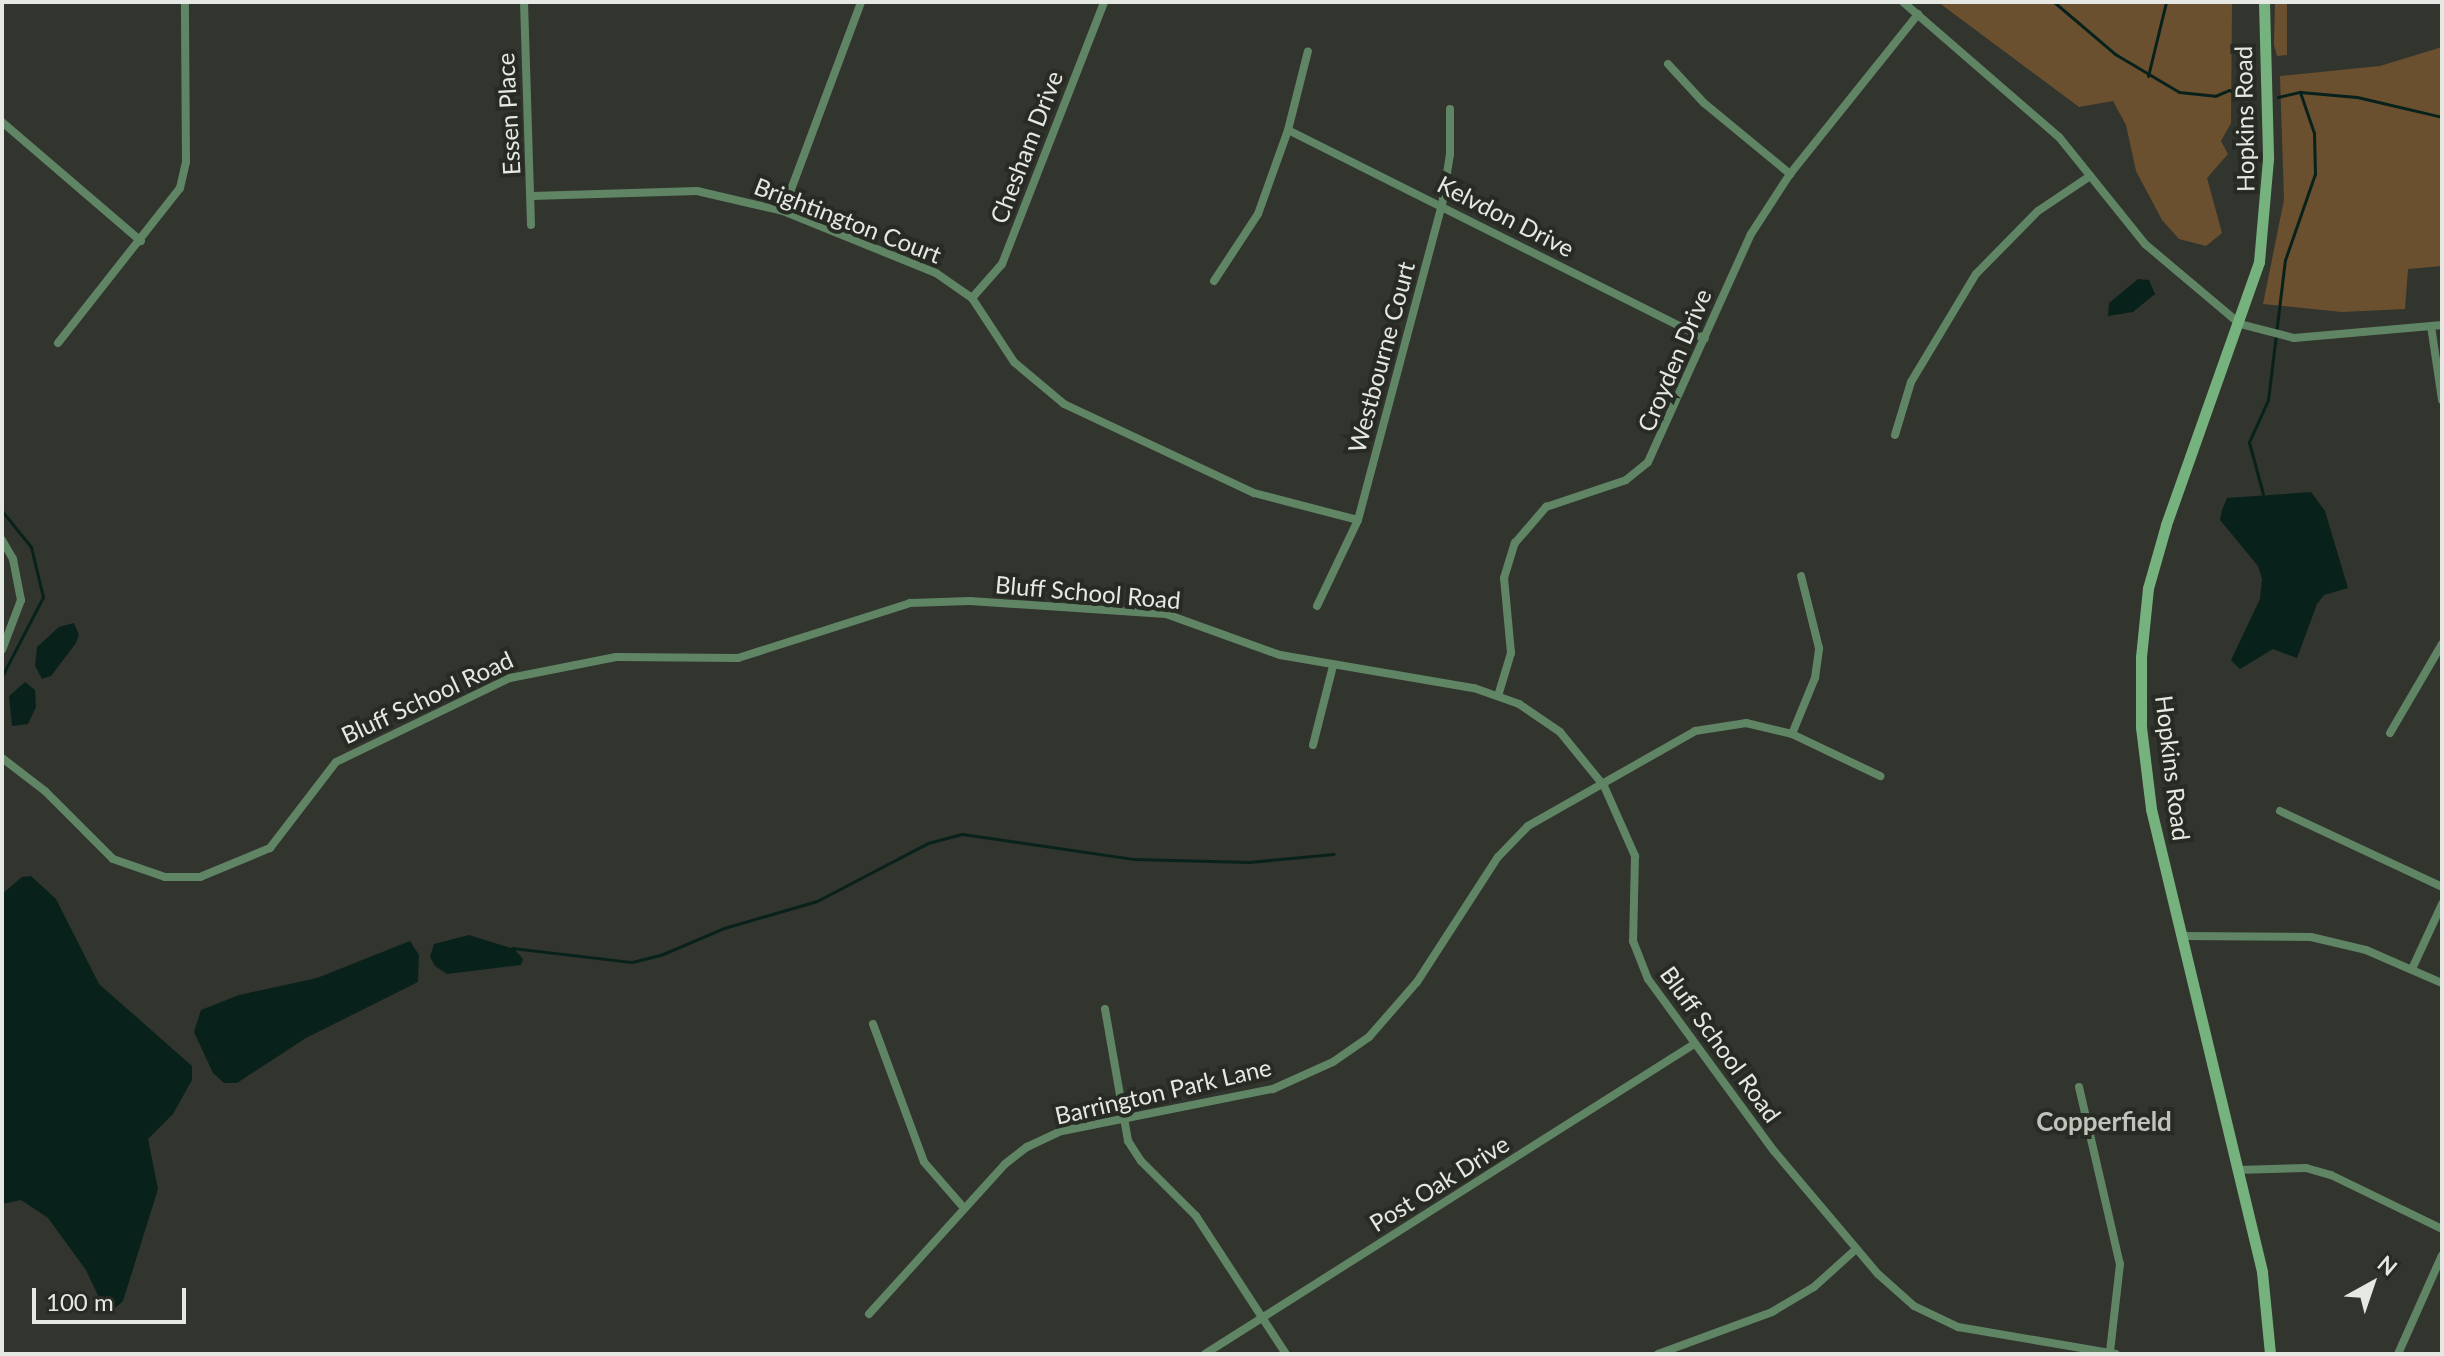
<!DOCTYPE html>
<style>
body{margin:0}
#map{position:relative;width:2444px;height:1356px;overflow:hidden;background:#32342e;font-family:Lato,sans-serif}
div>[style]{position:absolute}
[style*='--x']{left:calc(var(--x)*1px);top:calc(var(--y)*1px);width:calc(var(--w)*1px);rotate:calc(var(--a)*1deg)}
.green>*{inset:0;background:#6b502f}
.water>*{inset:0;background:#08221b}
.stream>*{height:3px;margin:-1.5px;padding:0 1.5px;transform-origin:1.5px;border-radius:1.5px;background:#08221b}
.street>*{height:8px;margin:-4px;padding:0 4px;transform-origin:4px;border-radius:4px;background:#5f8564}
.secondary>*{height:11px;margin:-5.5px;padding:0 5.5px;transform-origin:5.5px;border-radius:5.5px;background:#75b27e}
span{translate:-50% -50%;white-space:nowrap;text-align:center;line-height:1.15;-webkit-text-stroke:8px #282a24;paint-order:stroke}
.street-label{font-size:24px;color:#e6e8e4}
.neighbourhood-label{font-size:26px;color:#c1c4bc;font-weight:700}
.frame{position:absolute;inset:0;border:4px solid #e6e8e4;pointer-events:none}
.north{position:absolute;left:2332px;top:1244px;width:80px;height:80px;-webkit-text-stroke:6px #282a24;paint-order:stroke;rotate:40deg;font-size:22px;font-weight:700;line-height:32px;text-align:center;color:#e6e8e4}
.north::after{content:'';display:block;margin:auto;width:28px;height:36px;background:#e6e8e4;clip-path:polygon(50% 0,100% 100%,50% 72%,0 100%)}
.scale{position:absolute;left:32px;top:1288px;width:154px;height:36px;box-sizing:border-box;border:4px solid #e6e8e4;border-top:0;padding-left:10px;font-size:24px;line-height:28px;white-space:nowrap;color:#e6e8e4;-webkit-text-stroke:6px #282a24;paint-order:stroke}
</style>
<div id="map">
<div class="green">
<div style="clip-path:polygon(1938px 2px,2232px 2px,2231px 123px,2221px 141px,2228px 154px,2207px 178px,2222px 233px,2206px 246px,2179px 239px,2162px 220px,2136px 171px,2126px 125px,2113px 101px,2079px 107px)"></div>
<div style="clip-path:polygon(2275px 2px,2287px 2px,2287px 55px,2277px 56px,2274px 45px)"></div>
<div style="clip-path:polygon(2442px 47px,2442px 266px,2408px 269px,2405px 309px,2342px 312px,2263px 304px,2284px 200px,2280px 76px,2380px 66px)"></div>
</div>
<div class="water">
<div style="clip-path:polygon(2138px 279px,2149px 280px,2155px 294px,2133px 312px,2108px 316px,2109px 303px)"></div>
<div style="clip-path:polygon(2311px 492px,2325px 511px,2348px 588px,2324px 595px,2317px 604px,2297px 658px,2273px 649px,2240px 669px,2231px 660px,2260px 599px,2262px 579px,2258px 566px,2220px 520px,2222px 510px,2227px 498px)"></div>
<div style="clip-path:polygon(74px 623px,79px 635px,76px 643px,51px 676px,42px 679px,35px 666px,37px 647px,59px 627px)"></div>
<div style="clip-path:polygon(25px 682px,35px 690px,36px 707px,28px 724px,12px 726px,9px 696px)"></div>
<div style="clip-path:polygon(31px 876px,56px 899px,99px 984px,192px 1066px,192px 1080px,173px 1114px,148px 1139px,158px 1189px,123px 1301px,114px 1309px,102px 1304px,86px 1270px,48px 1218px,21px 1200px,2px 1204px,2px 894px,22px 877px)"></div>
<div style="clip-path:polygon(469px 935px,514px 949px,523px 959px,521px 965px,447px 974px,435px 966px,430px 957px,434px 944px)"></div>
<div style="clip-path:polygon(410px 941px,419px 955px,418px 982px,306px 1038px,237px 1083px,224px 1083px,213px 1073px,194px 1032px,201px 1010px,239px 995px,317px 978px)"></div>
</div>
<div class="stream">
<div style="--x:2054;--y:2;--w:80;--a:40.4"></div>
<div style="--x:2115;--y:54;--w:74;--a:30.7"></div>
<div style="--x:2179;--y:92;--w:36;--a:6"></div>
<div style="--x:2215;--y:96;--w:15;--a:-23"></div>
<div style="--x:2229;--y:90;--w:26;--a:18"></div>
<div style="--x:2148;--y:76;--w:76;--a:-76.3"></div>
<div style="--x:2278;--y:97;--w:23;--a:-13"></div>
<div style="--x:2300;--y:92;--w:57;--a:5"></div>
<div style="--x:2357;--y:97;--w:87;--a:13.2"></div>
<div style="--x:2263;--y:494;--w:54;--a:-105.1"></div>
<div style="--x:2249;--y:442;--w:46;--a:-65.7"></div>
<div style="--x:2268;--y:400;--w:141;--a:-83.1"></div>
<div style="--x:2285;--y:260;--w:91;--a:-70.8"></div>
<div style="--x:2315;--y:174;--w:41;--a:-91.4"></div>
<div style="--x:2314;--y:133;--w:43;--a:-108.9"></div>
<div style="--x:2;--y:511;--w:46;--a:51.1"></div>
<div style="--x:31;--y:547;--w:51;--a:76.5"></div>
<div style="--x:43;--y:597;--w:89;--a:117.4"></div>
<div style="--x:2;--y:812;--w:12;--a:90"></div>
<div style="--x:512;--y:948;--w:121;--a:6.7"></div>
<div style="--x:632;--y:962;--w:32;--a:-14"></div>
<div style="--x:663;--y:954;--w:66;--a:-23.1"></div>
<div style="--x:724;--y:928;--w:97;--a:-16.2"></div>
<div style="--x:817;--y:901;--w:125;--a:-27.6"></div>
<div style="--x:928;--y:843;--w:35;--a:-15"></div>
<div style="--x:962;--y:834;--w:174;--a:8.3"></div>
<div style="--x:1134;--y:859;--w:115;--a:1.5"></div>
<div style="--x:1249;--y:862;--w:85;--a:-5.4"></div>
</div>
<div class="street">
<div style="--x:524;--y:2;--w:223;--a:88.2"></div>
<div style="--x:1903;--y:2;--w:206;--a:40.9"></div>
<div style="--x:2059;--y:137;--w:137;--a:51.2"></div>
<div style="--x:2145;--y:244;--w:124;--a:40.1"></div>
<div style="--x:2240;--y:324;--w:56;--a:14.5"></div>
<div style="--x:2294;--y:338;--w:149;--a:-5"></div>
<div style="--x:1668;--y:64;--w:53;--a:47.3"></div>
<div style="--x:1704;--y:103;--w:112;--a:39.5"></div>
<div style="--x:2;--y:122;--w:183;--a:40.6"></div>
<div style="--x:1288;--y:130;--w:466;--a:26.6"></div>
<div style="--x:532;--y:196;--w:165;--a:-1.7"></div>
<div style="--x:697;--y:191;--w:88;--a:13.1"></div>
<div style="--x:783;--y:211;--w:165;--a:22.1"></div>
<div style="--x:936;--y:273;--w:44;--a:34.8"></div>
<div style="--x:972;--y:298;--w:77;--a:56.7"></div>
<div style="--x:1014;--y:362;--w:65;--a:40"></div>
<div style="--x:1064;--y:404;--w:210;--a:25.1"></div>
<div style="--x:1254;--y:493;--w:107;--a:14.6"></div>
<div style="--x:783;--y:211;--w:223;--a:-69.5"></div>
<div style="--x:1214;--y:281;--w:80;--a:-56.7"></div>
<div style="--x:1258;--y:214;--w:89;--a:-70.3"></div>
<div style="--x:1288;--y:130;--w:81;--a:-75.8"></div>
<div style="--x:972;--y:298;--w:45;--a:-48.6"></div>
<div style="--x:1002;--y:264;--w:281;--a:-68.7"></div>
<div style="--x:2431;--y:326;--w:75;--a:81.5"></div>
<div style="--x:58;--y:343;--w:197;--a:-51.8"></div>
<div style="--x:180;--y:188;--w:27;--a:-77"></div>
<div style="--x:186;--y:162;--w:160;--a:-90.4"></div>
<div style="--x:1895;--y:435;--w:55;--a:-73.2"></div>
<div style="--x:1911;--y:382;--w:126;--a:-59"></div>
<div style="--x:1976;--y:274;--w:88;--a:-45.5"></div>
<div style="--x:2038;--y:211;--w:63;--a:-33.9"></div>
<div style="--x:2;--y:540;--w:22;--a:60"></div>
<div style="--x:13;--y:559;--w:42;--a:79"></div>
<div style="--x:21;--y:600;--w:53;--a:110.8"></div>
<div style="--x:1317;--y:606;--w:95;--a:-64.5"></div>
<div style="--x:1358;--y:520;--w:326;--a:-75.1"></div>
<div style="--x:1442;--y:205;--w:52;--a:-81.1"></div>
<div style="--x:1450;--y:154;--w:45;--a:-90"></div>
<div style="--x:1498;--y:696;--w:45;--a:-73.2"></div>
<div style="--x:1511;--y:653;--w:75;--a:-95.3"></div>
<div style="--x:1504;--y:578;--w:37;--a:-73"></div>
<div style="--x:1515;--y:543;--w:48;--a:-49.3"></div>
<div style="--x:1546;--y:507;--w:84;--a:-18.6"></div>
<div style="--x:1626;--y:480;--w:28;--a:-39"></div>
<div style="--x:1648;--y:462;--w:250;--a:-65.7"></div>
<div style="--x:1751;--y:234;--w:72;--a:-57"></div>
<div style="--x:1790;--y:174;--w:205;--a:-51.3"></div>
<div style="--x:2390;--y:733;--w:103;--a:-59.7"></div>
<div style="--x:1792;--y:734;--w:61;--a:-67.7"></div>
<div style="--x:1815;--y:678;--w:30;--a:-82"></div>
<div style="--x:1819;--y:648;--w:74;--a:-104"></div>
<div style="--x:1313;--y:745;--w:81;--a:-75.8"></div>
<div style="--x:2;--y:758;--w:54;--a:37.5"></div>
<div style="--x:45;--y:791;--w:96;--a:45"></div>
<div style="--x:113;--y:859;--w:55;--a:19.1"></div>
<div style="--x:165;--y:877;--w:35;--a:0"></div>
<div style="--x:200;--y:877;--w:76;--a:-22.5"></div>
<div style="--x:270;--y:848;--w:108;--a:-52.5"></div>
<div style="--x:336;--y:762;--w:193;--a:-25.8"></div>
<div style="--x:510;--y:678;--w:108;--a:-11.2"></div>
<div style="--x:616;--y:657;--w:122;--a:0.5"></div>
<div style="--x:738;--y:658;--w:181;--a:-17.7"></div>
<div style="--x:910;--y:603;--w:60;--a:-1.9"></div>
<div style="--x:970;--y:601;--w:196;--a:3.8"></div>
<div style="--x:1166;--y:614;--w:121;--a:19.8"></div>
<div style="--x:1280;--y:655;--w:197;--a:9.7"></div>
<div style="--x:1474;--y:688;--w:48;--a:19.6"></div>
<div style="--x:1519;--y:704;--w:50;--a:34.3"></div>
<div style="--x:1560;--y:732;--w:70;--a:50.8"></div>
<div style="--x:1604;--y:786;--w:77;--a:66.1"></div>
<div style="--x:1635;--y:856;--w:85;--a:91.3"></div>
<div style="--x:1633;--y:941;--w:41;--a:68.5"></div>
<div style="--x:1648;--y:979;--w:213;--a:53.8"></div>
<div style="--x:1774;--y:1151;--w:161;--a:49.8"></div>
<div style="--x:1878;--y:1274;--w:48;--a:41.6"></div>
<div style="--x:1914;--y:1306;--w:49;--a:25.5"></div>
<div style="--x:1958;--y:1327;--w:160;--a:9.7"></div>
<div style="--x:2280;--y:811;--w:179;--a:25.1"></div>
<div style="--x:2181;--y:936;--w:130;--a:0.4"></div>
<div style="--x:2311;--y:937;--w:57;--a:13.3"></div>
<div style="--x:2366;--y:950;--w:83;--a:23.5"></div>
<div style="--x:2412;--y:969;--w:72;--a:-65.2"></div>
<div style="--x:1105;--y:1009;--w:134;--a:80.1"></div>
<div style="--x:1128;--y:1141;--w:24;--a:57"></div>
<div style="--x:1141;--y:1161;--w:78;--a:45"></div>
<div style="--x:1196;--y:1216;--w:165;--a:56.9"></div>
<div style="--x:873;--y:1024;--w:147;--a:69.7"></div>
<div style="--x:924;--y:1162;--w:61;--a:49"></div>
<div style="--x:2079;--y:1087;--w:182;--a:77"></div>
<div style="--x:2120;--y:1264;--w:89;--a:96.5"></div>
<div style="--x:2237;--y:1170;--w:69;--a:-1.7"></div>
<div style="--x:2306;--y:1168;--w:26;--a:16"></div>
<div style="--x:2331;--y:1175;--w:123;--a:25.9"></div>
<div style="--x:869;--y:1314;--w:202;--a:-47.8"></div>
<div style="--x:1005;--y:1164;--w:28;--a:-38"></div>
<div style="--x:1027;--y:1147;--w:38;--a:-25"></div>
<div style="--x:1062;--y:1131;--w:215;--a:-11.3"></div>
<div style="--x:1273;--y:1089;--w:66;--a:-24.2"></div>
<div style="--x:1333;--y:1062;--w:44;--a:-34.8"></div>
<div style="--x:1369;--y:1037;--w:73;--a:-48.9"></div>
<div style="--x:1417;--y:982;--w:149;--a:-57.1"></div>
<div style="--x:1498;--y:857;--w:43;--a:-45.9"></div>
<div style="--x:1528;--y:826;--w:192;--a:-29.6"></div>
<div style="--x:1695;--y:731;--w:52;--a:-8.9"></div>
<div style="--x:1746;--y:723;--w:47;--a:13.4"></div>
<div style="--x:1792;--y:734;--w:98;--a:25.5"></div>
<div style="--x:1205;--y:1354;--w:579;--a:-32.37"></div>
<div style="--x:1658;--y:1354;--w:121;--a:-20.2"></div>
<div style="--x:1772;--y:1312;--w:49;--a:-30.8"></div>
<div style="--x:1814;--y:1287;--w:55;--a:-42.1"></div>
<div style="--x:2398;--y:1354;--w:108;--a:-66"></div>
</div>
<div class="secondary">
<div style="--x:2264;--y:2;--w:157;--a:88.5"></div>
<div style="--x:2268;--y:159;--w:103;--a:95"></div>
<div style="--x:2259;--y:262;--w:279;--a:109.5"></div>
<div style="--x:2166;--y:525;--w:66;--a:105.9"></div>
<div style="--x:2148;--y:588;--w:69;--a:95.8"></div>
<div style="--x:2141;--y:657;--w:70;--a:90"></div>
<div style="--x:2141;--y:727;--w:83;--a:83"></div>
<div style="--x:2151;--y:809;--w:476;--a:76.5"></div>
<div style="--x:2262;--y:1272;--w:82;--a:84.4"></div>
</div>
<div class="street-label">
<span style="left:508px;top:114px;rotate:-93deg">Essen Place</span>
<span style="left:2244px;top:119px;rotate:-91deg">Hopkins Road</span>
<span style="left:1026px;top:147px;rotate:-69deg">Chesham Drive</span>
<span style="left:1506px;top:216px;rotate:27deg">Kelvdon Drive</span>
<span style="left:848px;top:220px;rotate:21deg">Brightington Court</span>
<span style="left:1381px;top:357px;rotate:-75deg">Westbourne Court</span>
<span style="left:1674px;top:360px;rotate:-67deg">Croyden Drive</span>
<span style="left:1088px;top:592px;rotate:5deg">Bluff School Road</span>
<span style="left:427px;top:697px;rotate:-25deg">Bluff School Road</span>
<span style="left:2173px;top:768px;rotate:83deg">Hopkins Road</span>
<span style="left:1721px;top:1044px;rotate:54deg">Bluff School Road</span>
<span style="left:1163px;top:1091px;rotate:-13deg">Barrington Park Lane</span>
<span style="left:1439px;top:1183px;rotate:-32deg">Post Oak Drive</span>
</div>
<div class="neighbourhood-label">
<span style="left:2104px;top:1122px">Copperfield</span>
</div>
<div class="frame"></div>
<div class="north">N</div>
<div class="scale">100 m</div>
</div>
